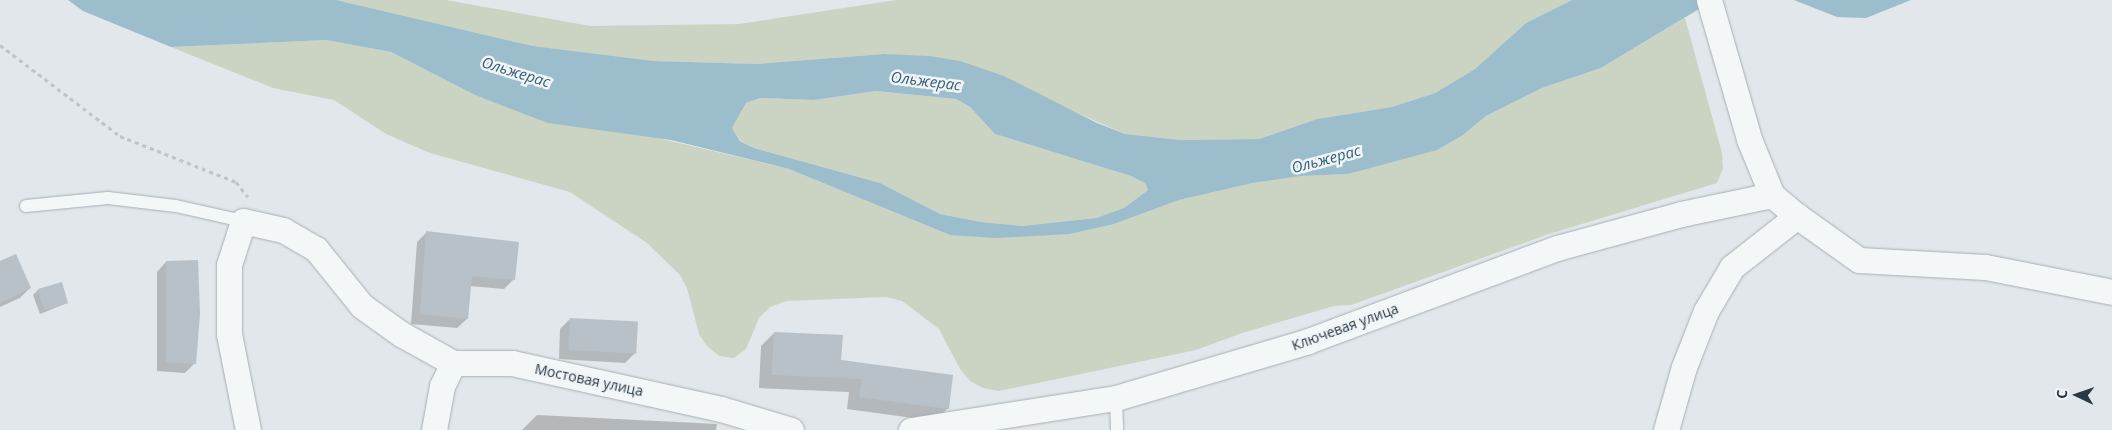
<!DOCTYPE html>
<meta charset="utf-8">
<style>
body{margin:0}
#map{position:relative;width:2112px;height:430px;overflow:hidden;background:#e1e7ea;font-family:"Open Sans",sans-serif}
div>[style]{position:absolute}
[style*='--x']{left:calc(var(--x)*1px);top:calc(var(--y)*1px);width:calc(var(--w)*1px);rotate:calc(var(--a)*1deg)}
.green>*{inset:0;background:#cbd4c2}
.water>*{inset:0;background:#9cbdcb}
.shadow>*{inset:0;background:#0003}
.building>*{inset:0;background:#b8c1c8;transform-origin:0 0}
.path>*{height:3px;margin-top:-1.5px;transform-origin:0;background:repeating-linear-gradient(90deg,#bfc5c9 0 4px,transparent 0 8px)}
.roads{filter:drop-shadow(0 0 1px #a6afb5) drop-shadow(0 0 1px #a6afb5)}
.service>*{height:12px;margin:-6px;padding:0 6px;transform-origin:6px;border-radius:6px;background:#f4f7f8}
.minor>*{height:25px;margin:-12.5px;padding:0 12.5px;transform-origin:12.5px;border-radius:12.5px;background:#f4f7f8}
span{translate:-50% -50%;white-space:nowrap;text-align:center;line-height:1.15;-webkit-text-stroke:5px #f1f5f8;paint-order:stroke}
.street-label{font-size:14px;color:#293843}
.water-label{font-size:15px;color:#326078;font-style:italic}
.north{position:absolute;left:2052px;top:370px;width:50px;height:50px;-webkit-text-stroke:4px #f1f5f8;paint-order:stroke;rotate:273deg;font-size:14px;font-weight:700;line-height:20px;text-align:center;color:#293843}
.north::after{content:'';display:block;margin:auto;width:18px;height:22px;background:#293843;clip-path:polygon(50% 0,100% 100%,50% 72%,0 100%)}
</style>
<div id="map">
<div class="green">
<div style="clip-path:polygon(336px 0,446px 0,590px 26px,739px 24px,896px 0,1572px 0,1526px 23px,1475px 69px,1435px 93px,1392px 107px,1317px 119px,1259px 139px,1181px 140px,1125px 134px,960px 61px,884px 54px,756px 64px,654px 61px,533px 46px)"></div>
<div style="clip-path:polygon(1685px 18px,1722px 153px,1723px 168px,1717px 183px,1549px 234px,1351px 305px,1334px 306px,1242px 333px,1196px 350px,999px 391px,983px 388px,970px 381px,960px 369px,939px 329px,902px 301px,886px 297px,786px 301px,770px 307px,759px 318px,746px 349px,734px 358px,719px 356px,707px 346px,699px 334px,687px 288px,680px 275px,647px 243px,570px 192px,430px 153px,386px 134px,334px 100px,273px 88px,171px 47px,326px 40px,391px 52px,475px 95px,789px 169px,950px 235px,1070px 234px,1114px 224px,1179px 200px,1253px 183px,1301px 176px,1348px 174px,1463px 135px,1486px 116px,1542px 88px,1601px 68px)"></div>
<div style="clip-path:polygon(876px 91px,956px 99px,970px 107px,995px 134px,1131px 176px,1145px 183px,1148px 190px,1124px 208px,1096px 218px,1022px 226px,981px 222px,940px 214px,880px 183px,754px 148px,740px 140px,732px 128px,746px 103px,760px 98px,814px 100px)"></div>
</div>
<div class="water">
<div style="clip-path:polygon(evenodd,68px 0,336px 0,533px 46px,654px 61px,756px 64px,884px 54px,929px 56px,960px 61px,1004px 76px,1097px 123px,1125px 134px,1181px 140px,1259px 139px,1317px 119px,1392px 107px,1435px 93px,1475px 69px,1526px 23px,1572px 0,1714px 0,1601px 68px,1542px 88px,1486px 116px,1463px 135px,1437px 150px,1348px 174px,1301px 176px,1253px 183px,1179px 200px,1114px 224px,1070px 234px,995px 238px,950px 235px,789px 169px,671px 140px,548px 123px,475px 95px,391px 52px,326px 40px,171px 47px,83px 11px,68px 0,876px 91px,956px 99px,970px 107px,995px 134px,1131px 176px,1145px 183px,1148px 190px,1124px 208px,1096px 218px,1022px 226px,981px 222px,940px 214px,880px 183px,754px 148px,740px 141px,732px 128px,746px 103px,760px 98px,814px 100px,876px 91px)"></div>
<div style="clip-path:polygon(1794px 0,1911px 0,1866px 18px,1837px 17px)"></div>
</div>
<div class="shadow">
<div style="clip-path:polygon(427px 232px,514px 279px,504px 289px,470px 286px,467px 319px,457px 328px,411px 324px,417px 242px)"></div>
<div style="clip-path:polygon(0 262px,30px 288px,20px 298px,0 307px)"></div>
<div style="clip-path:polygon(166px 262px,195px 363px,185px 373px,157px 371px,157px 272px)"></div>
<div style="clip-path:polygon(61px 283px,67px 303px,40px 314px,33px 295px,38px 290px)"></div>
<div style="clip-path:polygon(570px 319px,635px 353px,625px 363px,559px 359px,560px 329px)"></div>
<div style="clip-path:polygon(774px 333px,948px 408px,935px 421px,847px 409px,849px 392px,759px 388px,761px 346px)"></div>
<div style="clip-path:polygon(537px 415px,717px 424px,716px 430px,522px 430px)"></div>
</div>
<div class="building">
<div style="clip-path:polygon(426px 231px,519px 242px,515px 280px,472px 276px,468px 319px,420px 314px)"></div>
<div style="clip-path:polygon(16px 254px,31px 288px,0 303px,0 261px)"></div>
<div style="clip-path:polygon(198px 260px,200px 314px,196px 364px,166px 362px,166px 261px)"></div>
<div style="left:62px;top:282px;width:22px;height:25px;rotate:74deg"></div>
<div style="left:570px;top:318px;width:68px;height:32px;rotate:3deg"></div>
<div style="clip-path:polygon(774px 332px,843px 335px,841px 360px,953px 375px,949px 409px,859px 397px,862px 379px,772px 375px)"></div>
</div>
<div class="path">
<div style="--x:0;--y:45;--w:151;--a:37.2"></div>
<div style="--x:120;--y:136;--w:125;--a:21.6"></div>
<div style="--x:236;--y:182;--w:19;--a:51"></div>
</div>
<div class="roads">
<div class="service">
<div style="--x:26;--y:206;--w:82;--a:-5.6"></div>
<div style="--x:108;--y:198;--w:68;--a:6.7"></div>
<div style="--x:176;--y:206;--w:69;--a:12.6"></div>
<div style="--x:1116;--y:398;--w:32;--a:88"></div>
</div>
<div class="minor">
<div style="--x:1709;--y:0;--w:145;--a:73.9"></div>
<div style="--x:1749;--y:139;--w:61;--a:67.7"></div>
<div style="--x:1772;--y:195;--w:33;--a:40"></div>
<div style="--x:1797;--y:216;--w:76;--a:35.4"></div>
<div style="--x:1859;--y:260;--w:126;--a:3.2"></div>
<div style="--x:1985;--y:267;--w:129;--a:11.1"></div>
<div style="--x:248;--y:430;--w:98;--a:-101.2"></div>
<div style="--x:229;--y:334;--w:69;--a:-90"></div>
<div style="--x:229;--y:265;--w:46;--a:-72.3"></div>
<div style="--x:243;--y:221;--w:41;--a:12.7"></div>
<div style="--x:283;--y:230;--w:38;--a:30"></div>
<div style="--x:316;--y:249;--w:73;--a:51.1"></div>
<div style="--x:362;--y:306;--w:48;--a:35.7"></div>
<div style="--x:401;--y:334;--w:60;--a:29.1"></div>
<div style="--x:453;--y:363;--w:59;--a:0"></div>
<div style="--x:512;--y:363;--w:214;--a:12.4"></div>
<div style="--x:721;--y:409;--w:73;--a:16.7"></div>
<div style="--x:434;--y:430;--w:45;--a:-79.7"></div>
<div style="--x:442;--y:386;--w:25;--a:-64"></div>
<div style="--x:911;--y:430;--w:207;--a:-8.9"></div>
<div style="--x:1116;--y:398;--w:200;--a:-16.5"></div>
<div style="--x:1308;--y:341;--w:266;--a:-20.5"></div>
<div style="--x:1557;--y:248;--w:129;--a:-15.3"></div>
<div style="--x:1681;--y:214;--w:93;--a:-11.8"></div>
<div style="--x:1666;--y:430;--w:66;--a:-74.1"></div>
<div style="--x:1684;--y:367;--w:60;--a:-68.6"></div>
<div style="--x:1706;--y:311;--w:51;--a:-59.4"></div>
<div style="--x:1732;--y:267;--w:83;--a:-38.1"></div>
</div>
</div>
<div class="street-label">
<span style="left:1345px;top:327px;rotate:-20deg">Ключевая улица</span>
<span style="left:589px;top:380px;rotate:12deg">Мостовая улица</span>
</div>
<div class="water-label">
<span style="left:516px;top:72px;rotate:17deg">Ольжерас</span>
<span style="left:926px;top:81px;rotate:7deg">Ольжерас</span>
<span style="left:1326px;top:159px;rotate:-15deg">Ольжерас</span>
</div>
<div class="north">С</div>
</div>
